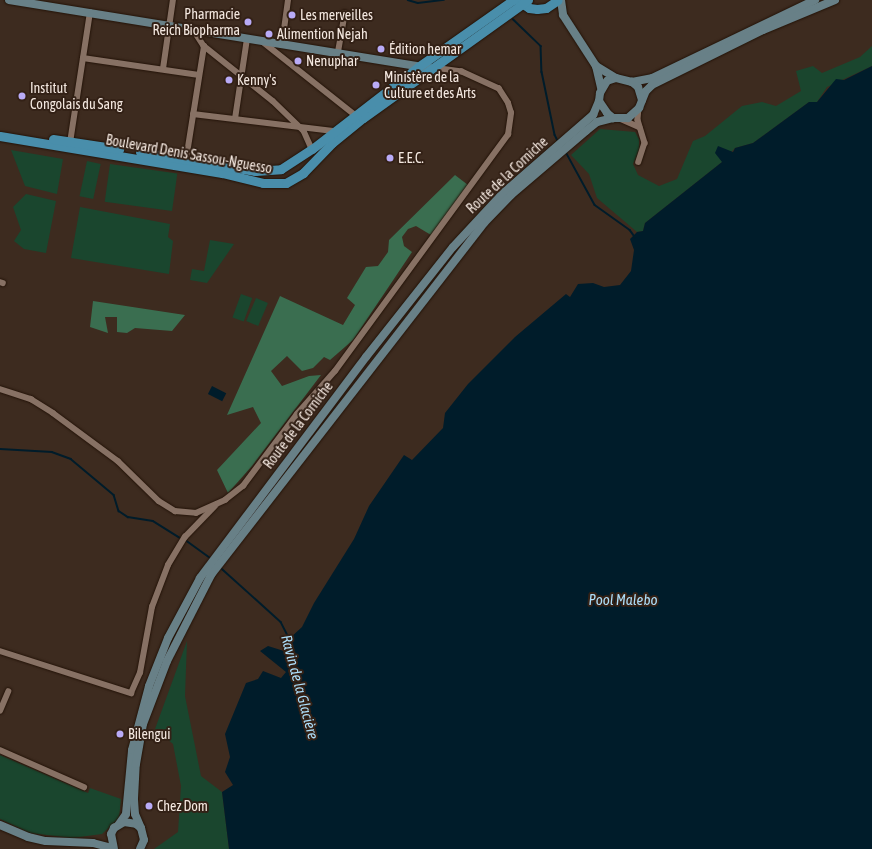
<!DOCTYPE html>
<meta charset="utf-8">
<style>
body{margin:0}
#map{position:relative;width:872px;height:849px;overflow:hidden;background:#3d2b1f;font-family:"Asap Condensed",sans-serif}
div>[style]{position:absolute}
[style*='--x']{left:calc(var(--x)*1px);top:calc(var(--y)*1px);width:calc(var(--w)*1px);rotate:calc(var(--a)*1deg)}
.green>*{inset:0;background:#1a462e;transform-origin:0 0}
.forest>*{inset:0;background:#3a6e50}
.water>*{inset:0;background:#001c2a;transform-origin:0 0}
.stream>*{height:1.5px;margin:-0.75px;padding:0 0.75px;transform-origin:0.75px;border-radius:0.75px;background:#001c2a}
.roads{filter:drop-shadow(0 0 1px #231308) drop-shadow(0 0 1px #231308)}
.street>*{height:5.5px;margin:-2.75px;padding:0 2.75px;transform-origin:2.75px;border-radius:2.75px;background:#877164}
.secondary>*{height:8px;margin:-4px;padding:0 4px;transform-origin:4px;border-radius:4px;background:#688087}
.primary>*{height:9px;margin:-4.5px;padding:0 4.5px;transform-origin:4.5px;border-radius:4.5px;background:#498eab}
.dots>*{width:11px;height:11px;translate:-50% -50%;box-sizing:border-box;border:2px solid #332116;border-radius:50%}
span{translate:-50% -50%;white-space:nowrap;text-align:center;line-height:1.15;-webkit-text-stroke:4px #332116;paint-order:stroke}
.poi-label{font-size:14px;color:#f4e8e0}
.right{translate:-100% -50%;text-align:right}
.left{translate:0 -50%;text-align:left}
.street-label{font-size:14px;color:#f4e8e0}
.water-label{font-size:15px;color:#acddf8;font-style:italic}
</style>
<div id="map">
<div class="green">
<div style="clip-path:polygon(872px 46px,872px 66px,827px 87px,817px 102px,809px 102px,753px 143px,735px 148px,722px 162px,645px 223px,643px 231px,637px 232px,597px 198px,589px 174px,571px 155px,600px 129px,635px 132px,639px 139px,639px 150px,633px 164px,638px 175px,659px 186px,677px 179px,693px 141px,705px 136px,742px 106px,762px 102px,776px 106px,801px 91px,796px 71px,813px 66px,822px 73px,860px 57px)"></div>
<div style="clip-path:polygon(11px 150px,63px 159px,57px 194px,25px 186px)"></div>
<div style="left:87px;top:161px;width:14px;height:36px;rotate:12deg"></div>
<div style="left:110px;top:164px;width:68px;height:38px;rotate:8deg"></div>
<div style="clip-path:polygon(26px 194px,56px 201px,46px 253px,24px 249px,14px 241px,21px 230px,13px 207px)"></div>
<div style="clip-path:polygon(80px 207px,170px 224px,168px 237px,173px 241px,169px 274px,71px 258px)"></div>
<div style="clip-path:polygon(210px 240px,234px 244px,207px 283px,190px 280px,192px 269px,204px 271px)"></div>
<div style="left:241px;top:294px;width:12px;height:25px;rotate:20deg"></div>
<div style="left:256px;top:298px;width:13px;height:25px;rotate:23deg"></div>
<div style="clip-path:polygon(187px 641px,185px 696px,201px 776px,222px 792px,229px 849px,154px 849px,178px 832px,181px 786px,173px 744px,155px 729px)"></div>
<div style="clip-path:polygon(0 755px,88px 793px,90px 788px,121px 799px,119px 818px,102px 834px,72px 838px,30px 833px,0 819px)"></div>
</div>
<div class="forest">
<div style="clip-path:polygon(455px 175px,468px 185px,431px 235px,416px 226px,408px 229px,402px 237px,404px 246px,412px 252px,353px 340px,330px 360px,324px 357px,313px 368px,302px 371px,287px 356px,271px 371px,282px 386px,309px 376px,321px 375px,252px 466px,228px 493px,217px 470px,261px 423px,253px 407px,227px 415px,280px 296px,343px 325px,355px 305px,347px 298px,366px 267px,378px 266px,388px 252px,389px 240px)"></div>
<div style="clip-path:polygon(93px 301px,185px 315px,172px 331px,135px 328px,127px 333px,117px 332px,117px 317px,105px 317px,108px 333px,90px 327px)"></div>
</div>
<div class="water">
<div style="clip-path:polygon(872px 66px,872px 849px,229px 849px,222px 792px,233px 785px,225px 772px,230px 757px,225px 734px,246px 683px,258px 679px,263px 671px,281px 678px,286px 672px,260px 651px,268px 646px,284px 651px,290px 638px,302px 627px,314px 603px,354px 539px,369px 506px,404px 455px,412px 460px,443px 428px,445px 413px,468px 384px,515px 337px,566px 294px,570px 297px,578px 284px,593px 283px,604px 287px,620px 285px,631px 271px,634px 250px,630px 239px,637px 232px,643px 231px,645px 223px,722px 162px,715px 153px,718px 146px,733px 152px,735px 148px,753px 143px,809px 102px,817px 102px,836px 79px,844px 80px)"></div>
<div style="left:212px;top:386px;width:16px;height:9px;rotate:27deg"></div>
</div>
<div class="stream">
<div style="--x:408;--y:0;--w:10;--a:17"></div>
<div style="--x:418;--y:3;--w:26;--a:-7"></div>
<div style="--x:513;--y:19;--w:39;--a:44"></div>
<div style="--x:541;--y:46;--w:26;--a:88"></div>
<div style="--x:542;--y:72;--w:64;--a:78.3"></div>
<div style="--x:555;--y:135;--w:7;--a:63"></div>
<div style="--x:566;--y:152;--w:60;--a:61.3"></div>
<div style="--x:595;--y:205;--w:43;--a:35.5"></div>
<div style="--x:630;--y:230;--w:9;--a:54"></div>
<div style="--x:0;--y:449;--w:52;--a:3.3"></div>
<div style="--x:52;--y:452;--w:20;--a:20"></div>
<div style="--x:71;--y:459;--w:56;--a:39.9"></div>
<div style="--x:114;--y:495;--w:17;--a:73"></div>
<div style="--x:119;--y:511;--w:11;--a:34"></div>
<div style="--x:128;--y:517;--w:25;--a:9"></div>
<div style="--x:153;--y:521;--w:31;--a:32"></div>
<div style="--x:187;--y:541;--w:31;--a:36"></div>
<div style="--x:220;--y:567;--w:82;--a:42"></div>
<div style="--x:281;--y:622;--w:20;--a:63"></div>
</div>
<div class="roads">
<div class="street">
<div style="--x:193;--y:29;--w:20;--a:57"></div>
<div style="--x:204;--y:46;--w:88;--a:38.6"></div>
<div style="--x:273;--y:101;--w:43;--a:44.1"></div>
<div style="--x:304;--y:131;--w:20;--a:66"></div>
<div style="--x:263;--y:42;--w:117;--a:38.4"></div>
<div style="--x:282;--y:44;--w:44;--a:-82.2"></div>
<div style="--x:338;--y:52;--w:39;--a:-80"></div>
<div style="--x:83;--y:58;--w:117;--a:8.3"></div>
<div style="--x:163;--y:69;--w:70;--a:-81.8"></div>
<div style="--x:639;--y:108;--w:12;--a:95"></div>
<div style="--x:638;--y:120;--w:24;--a:73"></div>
<div style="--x:645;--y:143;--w:20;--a:108"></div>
<div style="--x:193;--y:114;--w:141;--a:6.9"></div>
<div style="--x:235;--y:119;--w:81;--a:-81.5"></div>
<div style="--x:621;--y:119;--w:20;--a:24"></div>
<div style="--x:70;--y:143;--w:132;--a:-81.3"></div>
<div style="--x:186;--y:160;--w:115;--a:-81"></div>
<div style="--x:0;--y:282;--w:3;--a:18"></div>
<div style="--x:0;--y:389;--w:33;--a:18"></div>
<div style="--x:31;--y:399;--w:26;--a:32"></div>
<div style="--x:53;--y:413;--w:81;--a:36.4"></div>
<div style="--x:118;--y:461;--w:57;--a:44.3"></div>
<div style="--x:159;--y:501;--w:19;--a:32"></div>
<div style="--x:175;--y:511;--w:21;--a:5"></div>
<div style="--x:196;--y:513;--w:32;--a:-24"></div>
<div style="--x:225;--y:500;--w:23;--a:-38"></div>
<div style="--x:243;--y:486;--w:90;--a:-53.1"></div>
<div style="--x:297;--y:414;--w:57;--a:-48.5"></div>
<div style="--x:335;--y:371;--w:293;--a:-53.8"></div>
<div style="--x:508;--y:135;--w:22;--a:-82"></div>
<div style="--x:511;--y:113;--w:10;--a:-107"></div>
<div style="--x:508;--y:103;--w:17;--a:-123"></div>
<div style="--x:499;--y:89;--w:41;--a:-155.3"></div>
<div style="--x:462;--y:72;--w:29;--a:-172"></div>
<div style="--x:0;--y:651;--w:138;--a:17.8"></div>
<div style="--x:131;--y:693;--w:22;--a:-66"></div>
<div style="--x:140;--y:673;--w:67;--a:-79.7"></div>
<div style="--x:152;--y:607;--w:45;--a:-69.1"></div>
<div style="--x:168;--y:565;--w:33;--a:-59"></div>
<div style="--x:185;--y:537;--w:43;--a:-45.9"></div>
<div style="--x:0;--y:711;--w:21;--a:-67"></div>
<div style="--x:0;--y:750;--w:92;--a:23.8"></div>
</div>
<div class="secondary">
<div style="--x:9;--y:0;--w:427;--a:9.2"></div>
<div style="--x:561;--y:0;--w:15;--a:82"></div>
<div style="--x:563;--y:15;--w:61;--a:57.1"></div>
<div style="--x:596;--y:66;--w:23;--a:77"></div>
<div style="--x:596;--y:66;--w:23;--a:31"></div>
<div style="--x:632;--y:82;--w:20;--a:-11"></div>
<div style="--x:652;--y:78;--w:181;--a:-25.6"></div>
<div style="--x:642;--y:100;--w:14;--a:-107"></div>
<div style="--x:638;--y:87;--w:8;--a:-140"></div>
<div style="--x:632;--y:82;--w:16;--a:-166"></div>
<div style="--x:616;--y:78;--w:9;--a:162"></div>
<div style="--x:607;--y:81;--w:14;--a:120"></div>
<div style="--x:600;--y:93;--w:8;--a:97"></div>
<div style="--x:599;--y:101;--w:14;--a:56"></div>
<div style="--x:607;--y:113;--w:8;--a:40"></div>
<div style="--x:613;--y:118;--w:15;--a:0"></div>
<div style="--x:628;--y:118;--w:15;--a:-42"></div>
<div style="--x:639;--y:108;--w:18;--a:-68"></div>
<div style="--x:646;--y:91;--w:8;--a:-45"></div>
<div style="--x:652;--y:85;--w:124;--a:-26.4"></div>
<div style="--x:763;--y:30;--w:78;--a:-22.6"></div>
<div style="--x:119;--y:824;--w:12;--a:-55"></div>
<div style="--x:126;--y:814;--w:64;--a:-84.6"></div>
<div style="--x:132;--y:750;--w:66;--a:-75.1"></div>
<div style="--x:149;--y:686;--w:52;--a:-68.4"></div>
<div style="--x:168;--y:638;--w:68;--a:-61.9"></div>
<div style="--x:200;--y:578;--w:276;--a:-53.1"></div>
<div style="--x:366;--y:357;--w:140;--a:-51.7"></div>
<div style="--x:453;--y:247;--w:72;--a:-47.2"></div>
<div style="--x:502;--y:194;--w:121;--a:-41"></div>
<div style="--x:593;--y:115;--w:15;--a:-67"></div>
<div style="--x:0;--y:825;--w:30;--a:23"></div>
<div style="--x:28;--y:837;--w:18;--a:13"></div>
<div style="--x:46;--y:841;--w:47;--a:2.4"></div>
<div style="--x:93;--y:843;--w:20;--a:15"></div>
<div style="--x:141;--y:828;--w:15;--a:-113"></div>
<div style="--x:135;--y:814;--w:16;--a:-94"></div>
<div style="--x:134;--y:798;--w:34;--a:-87"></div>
<div style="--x:136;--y:764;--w:41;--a:-80.1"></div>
<div style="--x:143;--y:724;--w:67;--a:-69.1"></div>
<div style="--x:167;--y:661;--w:97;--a:-62.9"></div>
<div style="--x:211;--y:575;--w:445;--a:-52.2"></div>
<div style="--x:484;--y:223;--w:39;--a:-46"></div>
<div style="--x:511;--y:195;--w:99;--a:-40.5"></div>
<div style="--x:586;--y:131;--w:14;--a:-39"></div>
<div style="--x:597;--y:122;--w:16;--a:-14"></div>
<div style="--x:114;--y:849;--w:15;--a:-101"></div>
<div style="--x:111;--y:834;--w:7;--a:-63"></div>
<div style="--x:114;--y:828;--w:12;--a:-31"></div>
<div style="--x:124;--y:822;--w:12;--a:9"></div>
<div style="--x:136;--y:824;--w:6;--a:39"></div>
<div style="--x:141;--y:828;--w:12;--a:76"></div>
<div style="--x:144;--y:840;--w:10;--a:114"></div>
</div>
<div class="primary">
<div style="--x:518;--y:1;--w:13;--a:32"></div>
<div style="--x:529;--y:8;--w:8;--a:7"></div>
<div style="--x:537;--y:9;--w:9;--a:-6"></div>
<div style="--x:546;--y:8;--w:14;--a:-34"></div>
<div style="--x:0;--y:136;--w:225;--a:9.5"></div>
<div style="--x:222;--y:173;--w:42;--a:13.7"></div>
<div style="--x:263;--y:183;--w:23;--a:0"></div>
<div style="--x:286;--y:183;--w:20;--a:-30"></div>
<div style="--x:303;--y:173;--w:42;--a:-46"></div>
<div style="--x:332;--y:143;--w:40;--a:-39"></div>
<div style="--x:363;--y:118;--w:203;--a:-35.6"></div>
<div style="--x:53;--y:139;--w:67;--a:8.6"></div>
<div style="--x:140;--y:152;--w:117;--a:9.4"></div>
<div style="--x:255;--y:171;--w:26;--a:-4"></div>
<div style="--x:281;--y:169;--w:37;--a:-33"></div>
<div style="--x:312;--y:149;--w:134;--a:-37.7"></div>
<div style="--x:418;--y:67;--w:116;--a:-35.2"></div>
</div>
</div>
<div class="dots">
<div style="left:292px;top:15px;background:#b9abf7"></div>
<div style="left:248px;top:22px;background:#b9abf7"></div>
<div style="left:269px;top:34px;background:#b9abf7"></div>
<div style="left:381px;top:49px;background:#b9abf7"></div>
<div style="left:298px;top:61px;background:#b9abf7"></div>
<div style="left:229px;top:80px;background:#b9abf7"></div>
<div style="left:376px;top:85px;background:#b9abf7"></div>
<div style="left:22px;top:96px;background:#b9abf7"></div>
<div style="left:390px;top:158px;background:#b9abf7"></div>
<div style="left:120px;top:734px;background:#b9abf7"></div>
<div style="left:149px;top:806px;background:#b9abf7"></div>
</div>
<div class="poi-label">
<span class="right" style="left:240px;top:22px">Pharmacie<br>Reich Biopharma</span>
<span class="left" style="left:300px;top:15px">Les merveilles</span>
<span class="left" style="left:277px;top:34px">Alimention Nejah</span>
<span class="left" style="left:389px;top:49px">Édition hemar</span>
<span class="left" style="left:306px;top:61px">Nenuphar</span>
<span class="left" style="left:384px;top:85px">Ministère de la<br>Culture et des Arts</span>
<span class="left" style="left:237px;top:80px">Kenny's</span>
<span class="left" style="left:30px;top:96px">Institut<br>Congolais du Sang</span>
<span class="left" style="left:398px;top:158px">E.E.C.</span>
<span class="left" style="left:128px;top:734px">Bilengui</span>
<span class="left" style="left:157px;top:806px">Chez Dom</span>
</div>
<div class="street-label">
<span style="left:189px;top:154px;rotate:10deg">Boulevard Denis Sassou-Nguesso</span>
<span style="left:507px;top:175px;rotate:-43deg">Route de la Corniche</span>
<span style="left:298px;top:425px;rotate:-53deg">Route de la Corniche</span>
</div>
<div class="water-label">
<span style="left:623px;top:600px">Pool Malebo</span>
<span style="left:300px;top:687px;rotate:75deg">Ravin de la Glacière</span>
</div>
</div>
